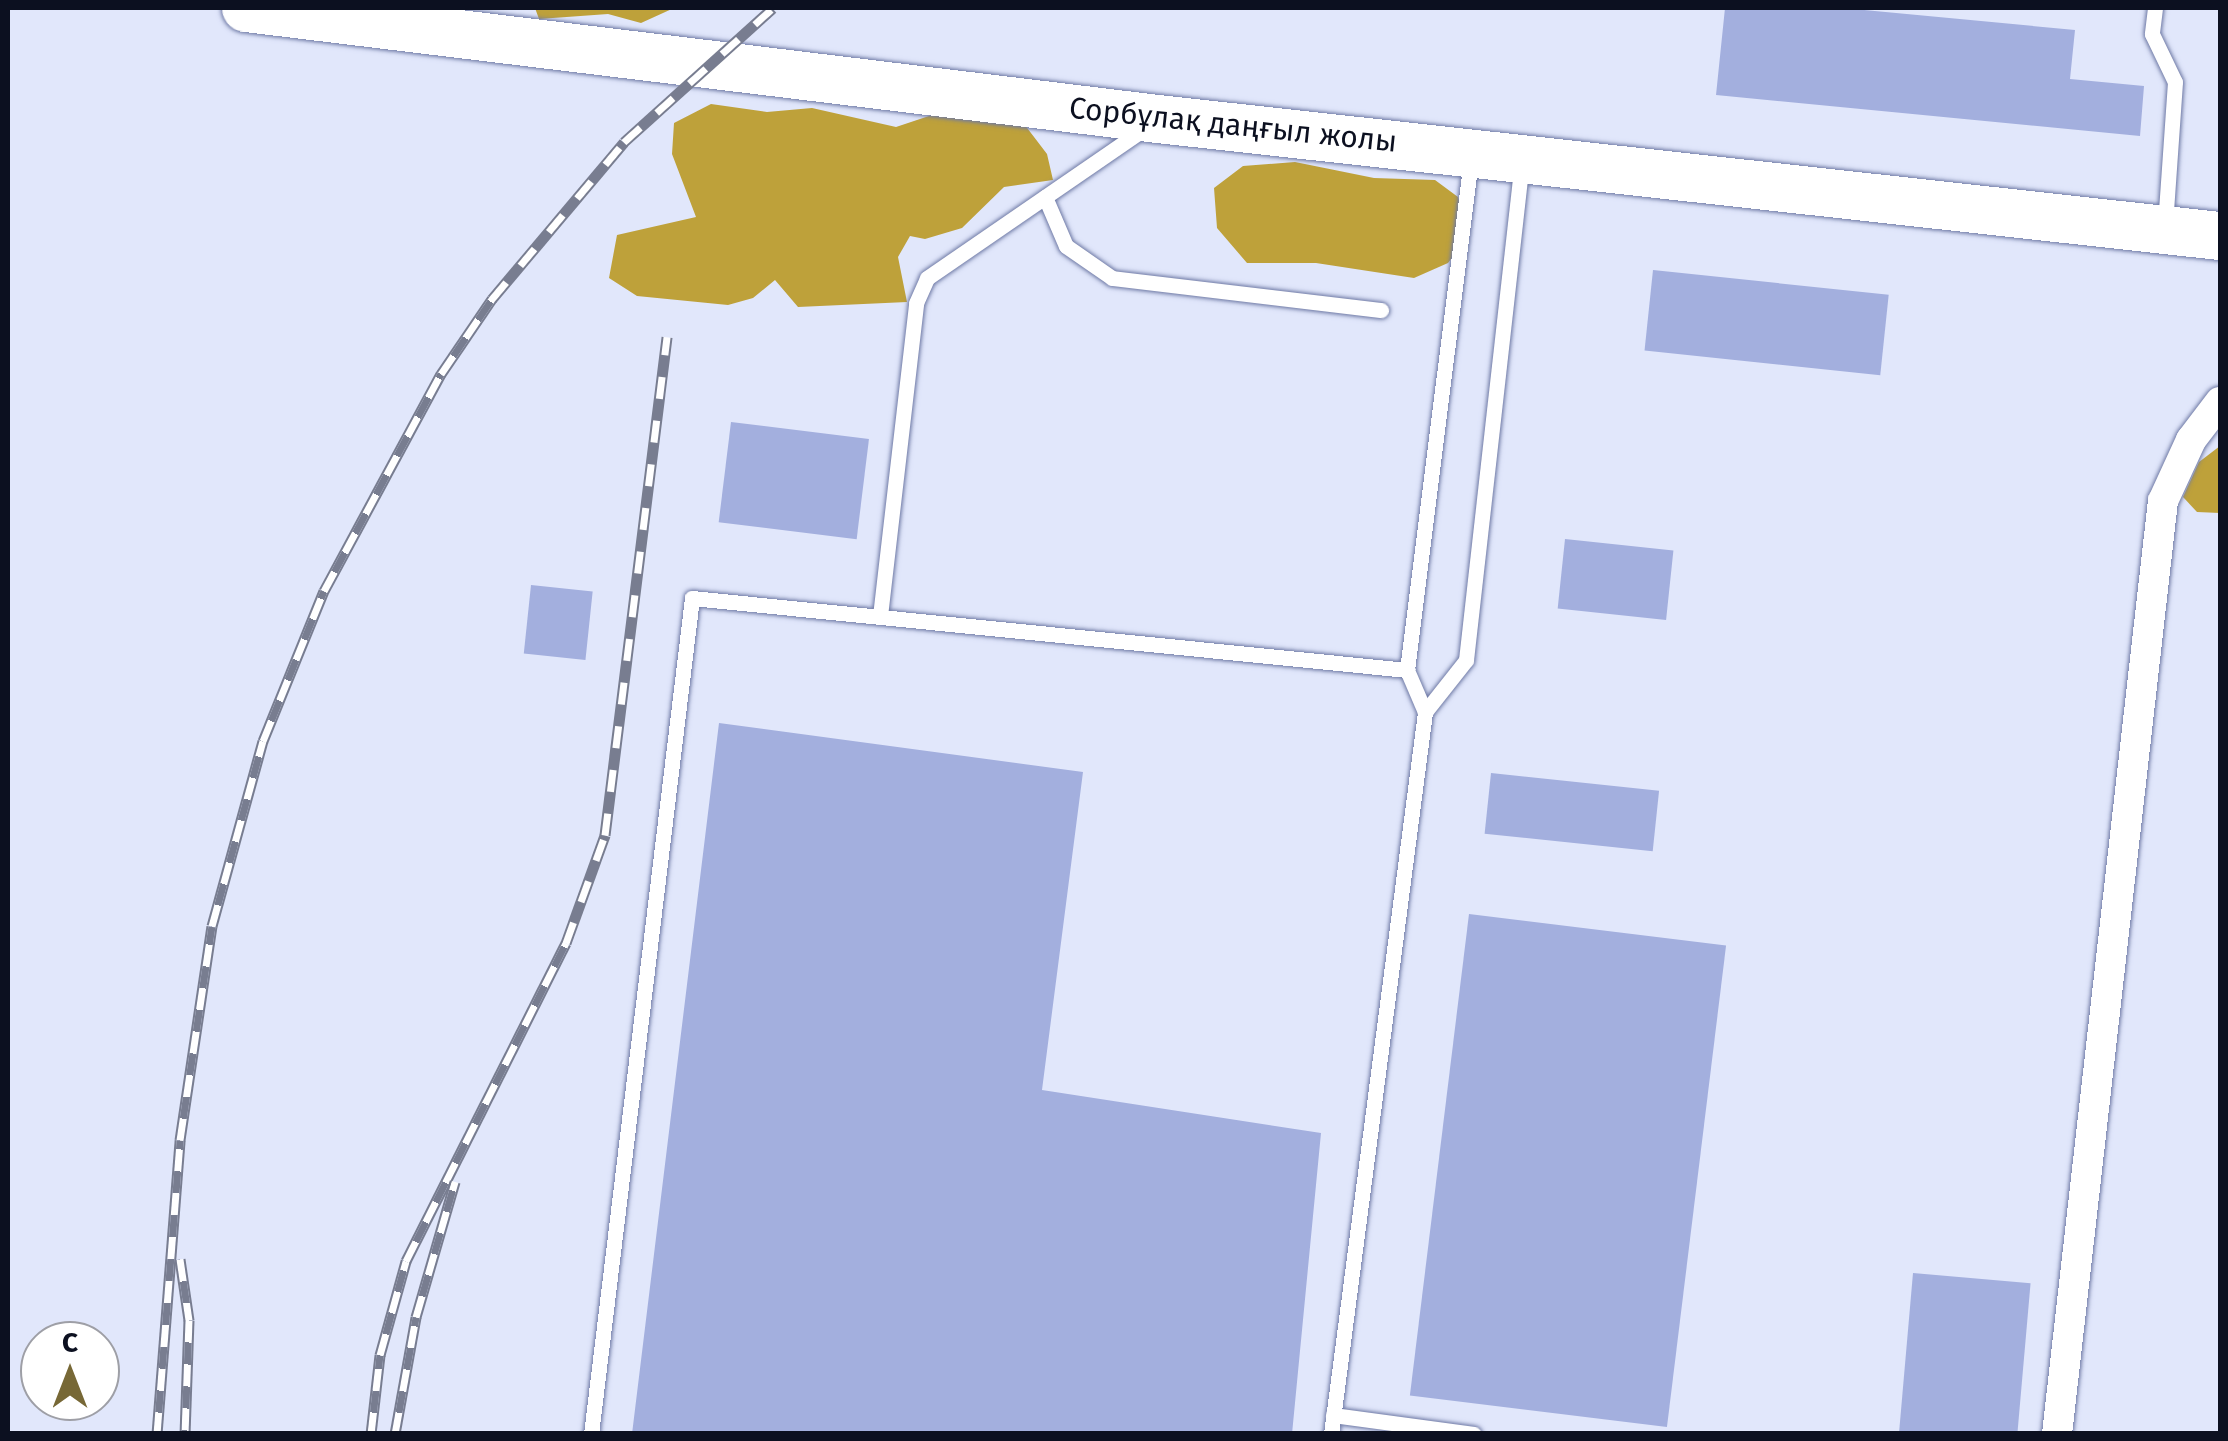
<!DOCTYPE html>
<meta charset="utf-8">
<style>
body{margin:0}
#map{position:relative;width:2228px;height:1441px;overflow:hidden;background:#e1e7fb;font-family:"Fira Sans",sans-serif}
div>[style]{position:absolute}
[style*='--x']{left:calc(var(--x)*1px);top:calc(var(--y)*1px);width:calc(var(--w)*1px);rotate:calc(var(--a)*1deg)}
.forest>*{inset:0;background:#bea13a}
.building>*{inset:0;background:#a3afde;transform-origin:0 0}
.roads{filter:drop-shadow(0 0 2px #6e79a5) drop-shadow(0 0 2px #6e79a5)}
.lane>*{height:15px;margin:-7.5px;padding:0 7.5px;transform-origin:7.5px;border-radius:7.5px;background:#fff}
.street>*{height:30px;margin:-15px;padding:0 15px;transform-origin:15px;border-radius:15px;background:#fff}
.primary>*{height:48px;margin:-24px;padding:0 24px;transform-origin:24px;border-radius:24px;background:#fff}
.rail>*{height:11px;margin-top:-5.5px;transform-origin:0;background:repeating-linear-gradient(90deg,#fff 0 22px,#787d90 0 44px);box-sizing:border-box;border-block:2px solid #787d90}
span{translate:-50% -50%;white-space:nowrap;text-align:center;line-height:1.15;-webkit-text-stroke:9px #fff;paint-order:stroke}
.street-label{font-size:30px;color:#0c1020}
.frame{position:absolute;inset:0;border:10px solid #0c1020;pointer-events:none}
.north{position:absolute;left:20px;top:1321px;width:100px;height:100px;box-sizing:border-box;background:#fff;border:2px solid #9e9fa6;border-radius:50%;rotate:0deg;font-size:28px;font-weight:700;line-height:40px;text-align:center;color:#0c1020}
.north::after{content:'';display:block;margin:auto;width:35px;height:45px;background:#776836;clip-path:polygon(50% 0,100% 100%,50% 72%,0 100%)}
</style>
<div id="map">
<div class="forest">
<div style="clip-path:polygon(535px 8px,674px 8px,641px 23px,608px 14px,539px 19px)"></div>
<div style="clip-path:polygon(711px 104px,767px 112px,812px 108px,896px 127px,935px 114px,1018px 116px,1047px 154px,1053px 180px,1004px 187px,962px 228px,925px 239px,910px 236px,898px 257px,907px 302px,798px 307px,775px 280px,753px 298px,728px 305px,637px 296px,609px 278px,617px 235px,696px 217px,672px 154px,674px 123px)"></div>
<div style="clip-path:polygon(1295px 162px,1374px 178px,1435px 180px,1458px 197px,1469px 236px,1448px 263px,1414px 278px,1316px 263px,1247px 263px,1217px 228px,1214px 188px,1243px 166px)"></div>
<div style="clip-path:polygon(2220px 446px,2220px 513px,2197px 512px,2183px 497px,2199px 462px)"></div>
</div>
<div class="building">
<div style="clip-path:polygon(1725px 8px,1843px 8px,2075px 30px,2070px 79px,2144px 86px,2140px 136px,1716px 95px)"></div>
<div style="left:1653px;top:270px;width:237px;height:81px;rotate:6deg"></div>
<div style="left:731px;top:422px;width:139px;height:101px;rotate:7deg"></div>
<div style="left:1565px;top:539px;width:109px;height:70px;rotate:6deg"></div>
<div style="left:531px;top:585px;width:62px;height:69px;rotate:6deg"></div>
<div style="clip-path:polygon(719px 723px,1083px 772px,1042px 1090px,1321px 1133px,1292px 1434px,632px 1434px)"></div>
<div style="left:1491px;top:773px;width:169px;height:61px;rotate:6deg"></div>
<div style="left:1469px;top:914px;width:259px;height:485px;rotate:7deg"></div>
<div style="left:1913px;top:1273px;width:118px;height:162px;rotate:5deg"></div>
</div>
<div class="roads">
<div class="lane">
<div style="--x:2155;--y:8;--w:26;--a:97"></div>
<div style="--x:2152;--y:34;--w:53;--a:64.4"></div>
<div style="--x:2175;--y:82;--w:144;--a:94"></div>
<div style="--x:1045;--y:197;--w:53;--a:66.8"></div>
<div style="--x:1066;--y:246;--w:56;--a:34.8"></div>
<div style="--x:1112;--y:278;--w:271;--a:6.8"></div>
<div style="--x:880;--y:616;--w:315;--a:-83.4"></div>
<div style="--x:916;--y:303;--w:27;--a:-66"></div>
<div style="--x:927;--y:278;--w:263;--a:-34.5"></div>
<div style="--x:1407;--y:670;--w:46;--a:66.8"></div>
<div style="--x:1333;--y:1415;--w:142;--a:7.7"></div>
<div style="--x:591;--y:1434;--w:842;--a:-83.11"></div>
<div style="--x:692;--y:598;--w:719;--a:5.75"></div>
<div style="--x:1407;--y:670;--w:515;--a:-82.86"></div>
<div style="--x:1331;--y:1434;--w:728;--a:-82.58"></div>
<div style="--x:1425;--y:712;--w:66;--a:-51.7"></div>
<div style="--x:1466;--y:660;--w:497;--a:-83.6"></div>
</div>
<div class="street">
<div style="--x:2057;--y:1434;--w:939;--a:-83.52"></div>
<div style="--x:2163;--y:501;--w:67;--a:-65.3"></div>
<div style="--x:2191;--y:440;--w:48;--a:-52.7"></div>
</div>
<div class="primary">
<div style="--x:246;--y:8;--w:919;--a:6.94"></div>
<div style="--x:1158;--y:119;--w:1068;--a:6.29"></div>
</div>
</div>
<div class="rail">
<div style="--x:180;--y:1259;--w:62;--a:81.6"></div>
<div style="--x:189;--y:1320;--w:114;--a:92"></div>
<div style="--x:157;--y:1434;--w:295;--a:-85.5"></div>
<div style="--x:180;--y:1140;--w:216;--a:-81.5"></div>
<div style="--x:212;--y:926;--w:192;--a:-74.6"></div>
<div style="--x:263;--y:741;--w:162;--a:-67.9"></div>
<div style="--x:324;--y:591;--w:247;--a:-61.7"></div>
<div style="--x:441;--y:374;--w:91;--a:-55.8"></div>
<div style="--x:492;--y:299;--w:205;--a:-49.9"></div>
<div style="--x:624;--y:142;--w:200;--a:-42"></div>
<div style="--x:371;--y:1434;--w:80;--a:-83.5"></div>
<div style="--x:380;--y:1355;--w:98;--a:-74.5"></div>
<div style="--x:406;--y:1261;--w:356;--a:-63.3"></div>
<div style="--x:566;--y:943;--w:115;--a:-70.1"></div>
<div style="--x:605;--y:835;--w:502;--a:-82.9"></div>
<div style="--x:395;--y:1434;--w:119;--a:-79.8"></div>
<div style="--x:416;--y:1317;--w:141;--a:-73.9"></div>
</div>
<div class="street-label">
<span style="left:1233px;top:125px;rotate:6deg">Сорбұлақ даңғыл жолы</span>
</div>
<div class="frame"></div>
<div class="north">С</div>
</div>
